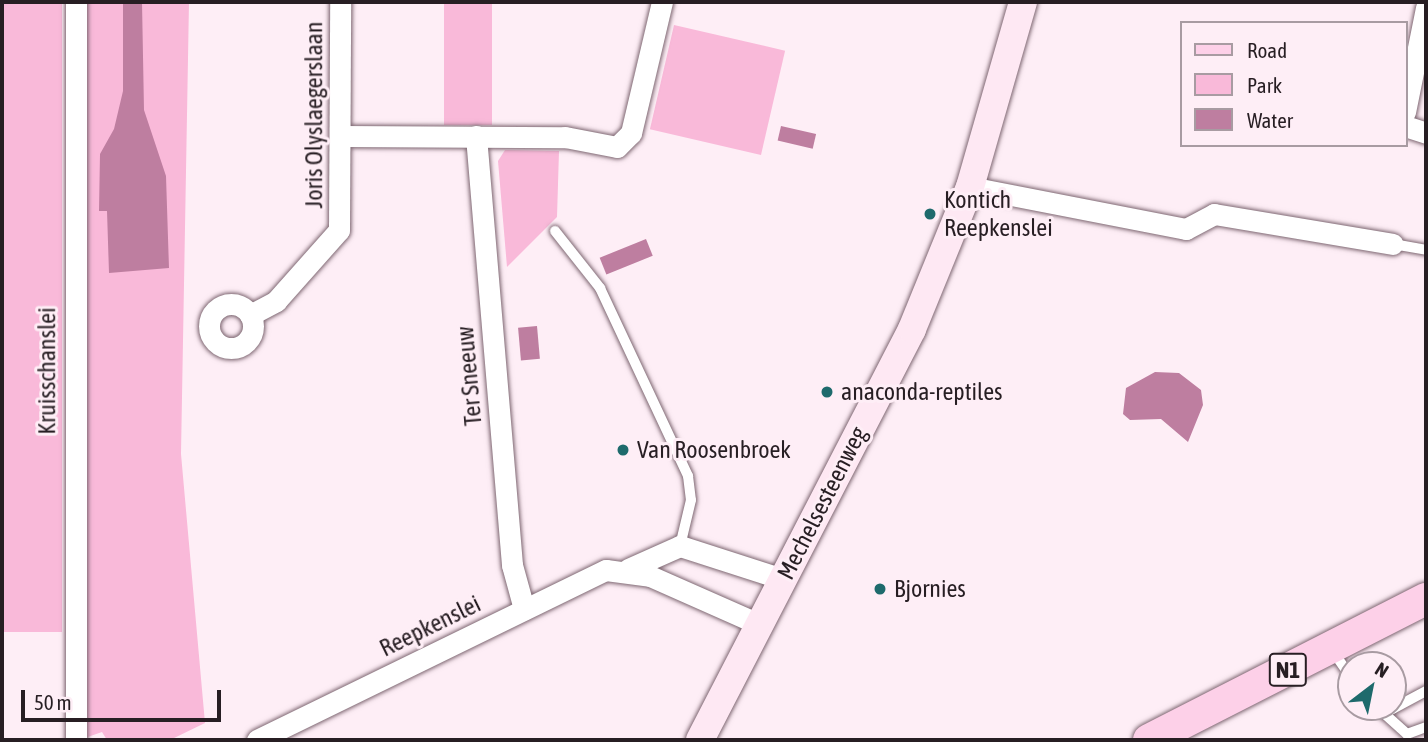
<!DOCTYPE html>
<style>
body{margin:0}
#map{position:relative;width:1428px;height:742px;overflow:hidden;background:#feeef6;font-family:"Asap Condensed",sans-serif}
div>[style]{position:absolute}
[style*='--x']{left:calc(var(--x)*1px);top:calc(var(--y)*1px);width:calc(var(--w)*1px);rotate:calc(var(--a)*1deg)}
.green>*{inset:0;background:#f9b9d9;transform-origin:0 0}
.water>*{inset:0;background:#be7ea0;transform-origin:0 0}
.roads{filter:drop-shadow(0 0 2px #7e6772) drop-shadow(0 0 2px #7e6772)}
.lane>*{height:10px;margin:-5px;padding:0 5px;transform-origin:5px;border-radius:5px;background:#fff}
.street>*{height:21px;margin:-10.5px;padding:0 10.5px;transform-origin:10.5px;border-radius:10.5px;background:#fff}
.street>.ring{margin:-10.5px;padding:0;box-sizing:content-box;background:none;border:21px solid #fff;border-radius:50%}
.secondary>*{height:28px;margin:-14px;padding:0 14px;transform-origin:14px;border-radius:14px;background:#fee8f3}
.primary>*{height:32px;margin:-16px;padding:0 16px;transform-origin:16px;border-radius:16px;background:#fdd0e8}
.dots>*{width:19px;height:19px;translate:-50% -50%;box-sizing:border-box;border:4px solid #feeef6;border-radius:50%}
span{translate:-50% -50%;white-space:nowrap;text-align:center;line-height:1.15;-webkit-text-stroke:6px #feeef6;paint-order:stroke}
.shield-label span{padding:2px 5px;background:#feeef6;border:2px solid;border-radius:5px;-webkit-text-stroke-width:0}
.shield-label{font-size:23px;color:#271e23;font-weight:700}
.street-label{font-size:24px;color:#271e23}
.poi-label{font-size:24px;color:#271e23}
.left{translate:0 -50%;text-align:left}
.frame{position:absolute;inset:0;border:4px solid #271e23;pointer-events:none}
.legend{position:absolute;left:1180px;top:21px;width:228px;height:126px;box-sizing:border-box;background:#feeef6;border:2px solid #a89ba2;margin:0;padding:9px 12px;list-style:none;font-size:21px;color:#271e23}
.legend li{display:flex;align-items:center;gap:14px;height:35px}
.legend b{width:35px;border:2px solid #a89ba2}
.north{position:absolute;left:1337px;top:651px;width:70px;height:70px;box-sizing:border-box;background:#feeef6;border:2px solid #a89ba2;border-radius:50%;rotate:32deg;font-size:19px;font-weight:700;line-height:28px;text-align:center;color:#271e23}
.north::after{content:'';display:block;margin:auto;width:24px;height:32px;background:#1e6a6c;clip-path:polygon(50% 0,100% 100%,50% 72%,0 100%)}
.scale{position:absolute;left:21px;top:690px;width:200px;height:32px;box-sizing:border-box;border:4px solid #271e23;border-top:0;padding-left:9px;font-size:21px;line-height:24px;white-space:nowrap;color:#271e23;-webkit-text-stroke:5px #feeef6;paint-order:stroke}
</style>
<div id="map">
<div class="green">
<div style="left:2px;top:2px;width:60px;height:630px"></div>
<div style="clip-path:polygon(76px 2px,189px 2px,181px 454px,205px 723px,170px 740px,107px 740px,102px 732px,79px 740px)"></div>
<div style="left:444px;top:2px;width:48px;height:123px"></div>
<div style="left:674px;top:25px;width:114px;height:107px;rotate:13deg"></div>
<div style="clip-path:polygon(505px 150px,559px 151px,557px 217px,507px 267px,498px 161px)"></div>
</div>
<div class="water">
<div style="clip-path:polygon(123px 2px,142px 2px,144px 110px,166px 176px,169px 268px,109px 273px,107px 211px,99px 211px,100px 154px,114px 129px,123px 91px)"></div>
<div style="left:781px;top:126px;width:36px;height:15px;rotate:13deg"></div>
<div style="left:646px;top:239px;width:18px;height:50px;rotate:68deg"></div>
<div style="left:537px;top:326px;width:33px;height:19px;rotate:85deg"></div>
<div style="clip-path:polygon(1155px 372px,1179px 373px,1201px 390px,1203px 405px,1188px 442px,1161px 419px,1130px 420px,1123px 414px,1126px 388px)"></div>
</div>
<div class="roads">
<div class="lane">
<div style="--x:555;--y:231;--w:73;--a:51.7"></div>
<div style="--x:600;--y:288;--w:208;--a:64.9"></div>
<div style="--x:688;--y:476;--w:24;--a:83"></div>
<div style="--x:691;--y:500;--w:47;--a:103.4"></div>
<div style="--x:1393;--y:244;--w:34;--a:10"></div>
<div style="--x:1332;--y:650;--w:33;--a:55"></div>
<div style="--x:1377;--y:707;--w:40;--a:42"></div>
<div style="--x:1407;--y:734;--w:20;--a:-20"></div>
<div style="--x:1383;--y:714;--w:49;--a:-28.1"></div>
</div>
<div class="street">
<div style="--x:76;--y:2;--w:738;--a:90"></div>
<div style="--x:1405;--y:112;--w:106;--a:-78.6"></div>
<div style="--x:1405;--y:126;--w:22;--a:18"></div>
<div style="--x:341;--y:136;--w:224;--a:0.3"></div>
<div style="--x:565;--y:137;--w:53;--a:10.9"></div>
<div style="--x:617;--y:147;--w:20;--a:-45"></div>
<div style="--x:631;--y:133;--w:135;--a:-76.7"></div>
<div style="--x:476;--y:136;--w:431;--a:85.2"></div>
<div style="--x:512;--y:565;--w:46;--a:74.7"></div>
<div style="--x:970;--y:187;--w:220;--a:11"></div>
<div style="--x:1186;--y:229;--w:32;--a:-28"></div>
<div style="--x:1214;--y:214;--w:181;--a:9.5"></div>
<div class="ring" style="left:209px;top:304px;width:23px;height:23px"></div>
<div style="--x:250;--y:315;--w:30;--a:-28"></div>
<div style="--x:276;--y:301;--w:95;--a:-48.4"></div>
<div style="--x:339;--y:230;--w:228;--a:-89.7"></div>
<div style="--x:628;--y:569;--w:57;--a:-23.9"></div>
<div style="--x:680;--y:546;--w:107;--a:17.9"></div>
<div style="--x:257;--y:740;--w:388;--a:-26"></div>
<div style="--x:606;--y:570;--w:44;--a:7.8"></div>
<div style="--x:650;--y:576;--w:119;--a:23.8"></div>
</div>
<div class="secondary">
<div style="--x:700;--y:740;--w:462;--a:-62.7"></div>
<div style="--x:912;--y:329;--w:153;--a:-67.8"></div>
<div style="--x:970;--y:187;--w:192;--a:-74"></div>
</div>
<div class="primary">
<div style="--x:1149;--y:740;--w:311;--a:-27"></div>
</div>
</div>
<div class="dots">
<div style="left:930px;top:214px;background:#1e6a6c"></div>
<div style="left:827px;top:392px;background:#1e6a6c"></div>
<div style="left:623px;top:450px;background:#1e6a6c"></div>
<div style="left:880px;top:589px;background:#1e6a6c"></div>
</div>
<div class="shield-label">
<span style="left:1288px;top:670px">N1</span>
</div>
<div class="street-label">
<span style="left:314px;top:115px;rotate:-90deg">Joris Olyslaegerslaan</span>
<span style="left:47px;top:371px;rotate:-90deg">Kruisschanslei</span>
<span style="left:469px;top:376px;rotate:-95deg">Ter Sneeuw</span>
<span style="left:822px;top:503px;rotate:-63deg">Mechelsesteenweg</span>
<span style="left:430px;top:626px;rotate:-26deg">Reepkenslei</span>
</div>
<div class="poi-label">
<span class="left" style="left:944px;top:214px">Kontich<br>Reepkenslei</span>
<span class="left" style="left:841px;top:392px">anaconda-reptiles</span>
<span class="left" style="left:637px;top:450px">Van Roosenbroek</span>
<span class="left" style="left:894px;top:589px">Bjornies</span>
</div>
<div class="frame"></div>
<ul class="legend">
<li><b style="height:9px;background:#fdd0e8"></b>Road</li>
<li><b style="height:19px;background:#f9b9d9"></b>Park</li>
<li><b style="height:19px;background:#be7ea0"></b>Water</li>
</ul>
<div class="north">N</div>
<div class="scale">50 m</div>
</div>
